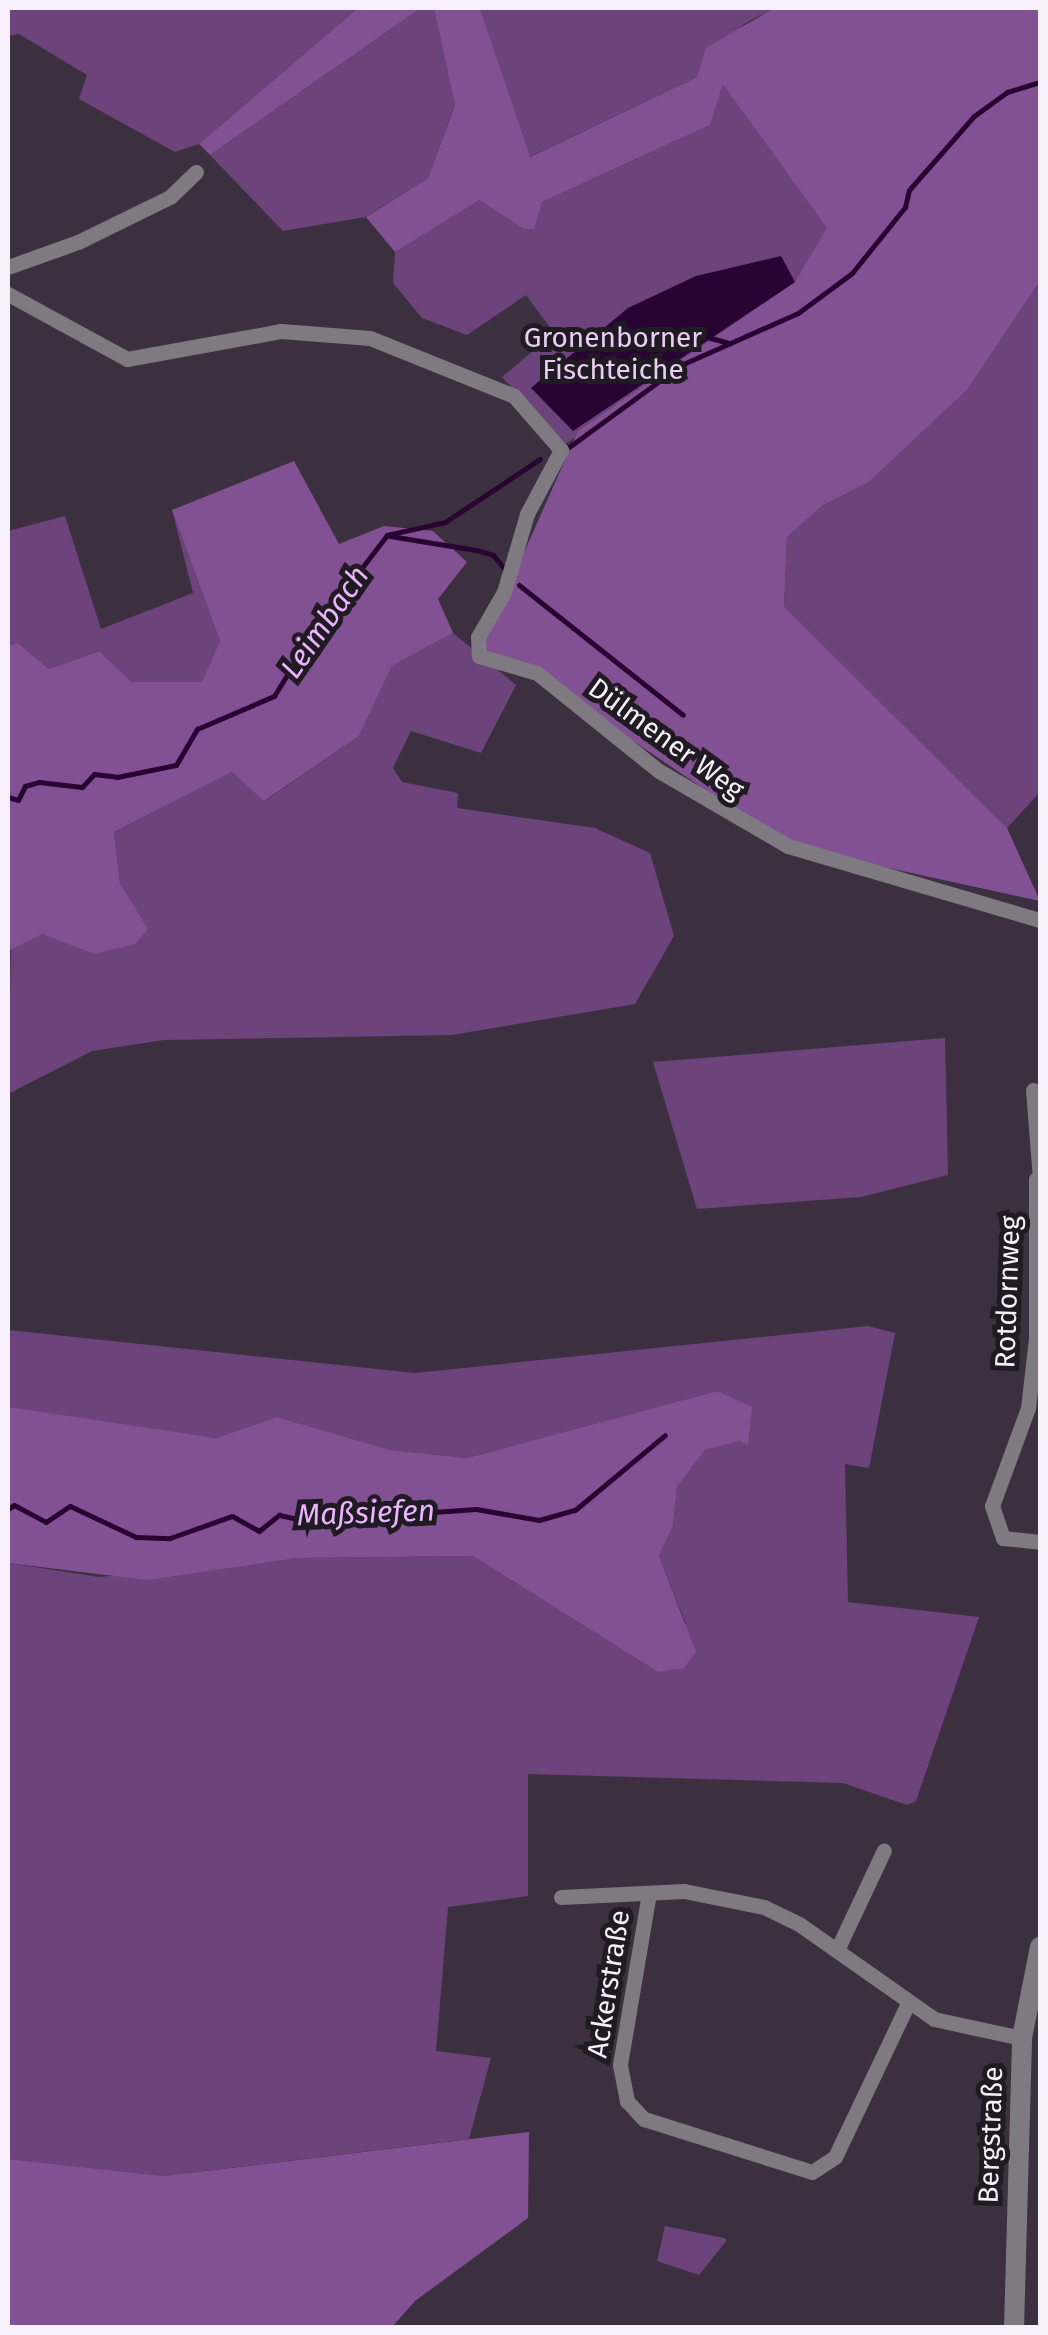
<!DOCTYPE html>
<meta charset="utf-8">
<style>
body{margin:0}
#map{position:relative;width:1048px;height:2335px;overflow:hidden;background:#3c3040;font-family:"Fira Sans",sans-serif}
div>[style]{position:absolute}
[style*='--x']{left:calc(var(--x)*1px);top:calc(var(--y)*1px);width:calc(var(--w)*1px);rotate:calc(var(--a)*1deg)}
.green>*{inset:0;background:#6c437a}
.forest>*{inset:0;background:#825193}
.water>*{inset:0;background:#280433}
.stream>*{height:5px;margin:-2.5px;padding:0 2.5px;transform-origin:2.5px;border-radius:2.5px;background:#280433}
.minor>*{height:15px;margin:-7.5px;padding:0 7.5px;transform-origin:7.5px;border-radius:7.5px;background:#7f7981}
.tertiary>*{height:20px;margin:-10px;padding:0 10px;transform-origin:10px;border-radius:10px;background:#7f7981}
span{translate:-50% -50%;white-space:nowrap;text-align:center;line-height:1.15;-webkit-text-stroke:10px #201a22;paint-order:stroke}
.park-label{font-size:28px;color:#e9cef3}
.street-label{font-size:28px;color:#f7effa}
.water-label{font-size:30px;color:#eab4fe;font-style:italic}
.frame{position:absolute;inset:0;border:10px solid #f7effa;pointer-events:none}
</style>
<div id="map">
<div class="green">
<div style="clip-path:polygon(8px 8px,358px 8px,199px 144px,175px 152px,79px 99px,87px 75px,19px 34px,8px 36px)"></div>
<div style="clip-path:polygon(421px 8px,434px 8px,455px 104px,428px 178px,365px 217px,283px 231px,210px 155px)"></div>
<div style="clip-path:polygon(480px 8px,774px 8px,744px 24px,697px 77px,529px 157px)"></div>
<div style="clip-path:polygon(1040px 8px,900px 206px,711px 352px,565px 444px,502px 377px,554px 333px,526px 295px,467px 335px,422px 318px,393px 283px,395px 252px,428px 226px,479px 200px,524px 229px,542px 202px,710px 125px,723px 83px,809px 202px)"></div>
<div style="clip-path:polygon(1040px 281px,1040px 792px,1007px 828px,784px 608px,787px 537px,822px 506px,869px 482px,967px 390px)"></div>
<div style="clip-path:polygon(172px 510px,220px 641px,202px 683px,131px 683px,98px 651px,49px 669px,18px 643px,8px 646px,8px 531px,65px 516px,101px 629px,193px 593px)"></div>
<div style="clip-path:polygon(453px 633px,516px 685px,481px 753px,411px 731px,393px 768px,402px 782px,458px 793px,457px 808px,595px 828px,650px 853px,674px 936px,635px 1004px,452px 1035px,164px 1040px,92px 1051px,8px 1094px,11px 944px,42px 934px,95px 954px,148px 930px,120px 883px,114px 832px,232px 772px,265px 801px,359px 736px,392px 666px)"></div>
<div style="clip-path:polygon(945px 1038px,948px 1175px,861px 1197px,697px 1209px,653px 1062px)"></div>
<div style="clip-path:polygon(868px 1326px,895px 1333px,869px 1468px,845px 1464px,848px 1602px,979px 1617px,916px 1801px,907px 1805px,843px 1783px,528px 1774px,528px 1896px,448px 1907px,436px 2051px,491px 2058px,469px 2139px,164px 2176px,8px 2159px,8px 1563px,99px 1577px,296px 1558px,473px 1556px,658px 1672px,686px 1624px,659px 1556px,673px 1526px,677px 1487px,705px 1450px,740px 1441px,717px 1391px,467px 1458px,391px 1450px,277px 1417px,216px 1438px,57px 1417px,8px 1407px,8px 1330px,415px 1373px)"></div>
<div style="clip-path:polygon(665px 2226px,724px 2238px,727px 2240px,699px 2275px,657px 2261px)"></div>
</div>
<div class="forest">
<div style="clip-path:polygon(358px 8px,421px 8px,210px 155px,199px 144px)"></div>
<div style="clip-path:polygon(434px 8px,480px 8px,530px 157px,697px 77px,706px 48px,774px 8px,1040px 8px,1040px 281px,967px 390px,869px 482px,822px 506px,787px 537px,784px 607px,1007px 828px,1040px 901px,788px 846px,548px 683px,487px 660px,478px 637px,506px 593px,578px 431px,795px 282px,827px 228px,723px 84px,710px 125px,542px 202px,534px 229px,524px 229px,479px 200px,395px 252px,366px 217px,428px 178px,455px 105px)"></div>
<div style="clip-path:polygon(294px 461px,339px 544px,384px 526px,433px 531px,467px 562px,438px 599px,453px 633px,392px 666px,359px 736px,264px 801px,232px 772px,114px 832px,120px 883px,148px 929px,135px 944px,94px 954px,42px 934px,8px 951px,8px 646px,18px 643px,49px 669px,99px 651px,131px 682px,202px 682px,220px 641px,172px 510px)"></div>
<div style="clip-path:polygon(717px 1391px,752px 1407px,748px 1445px,740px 1441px,705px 1450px,677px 1487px,673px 1526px,659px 1556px,696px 1652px,684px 1668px,658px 1672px,473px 1556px,296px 1558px,147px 1580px,8px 1563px,8px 1407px,216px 1438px,277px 1417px,391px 1450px,467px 1458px)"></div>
<div style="clip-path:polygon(529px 2132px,528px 2218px,415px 2301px,392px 2327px,8px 2327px,8px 2159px,164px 2176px)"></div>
</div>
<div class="water">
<div style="clip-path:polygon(781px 256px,795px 282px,573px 431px,531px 388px,628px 308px,696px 276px)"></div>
</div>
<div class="stream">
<div style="--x:703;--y:336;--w:28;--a:15"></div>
<div style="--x:569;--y:447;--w:139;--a:-36.2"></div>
<div style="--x:681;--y:365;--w:128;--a:-24"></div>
<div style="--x:798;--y:313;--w:67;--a:-36.5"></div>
<div style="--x:852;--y:273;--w:85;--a:-51.2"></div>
<div style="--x:905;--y:207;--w:17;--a:-77"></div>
<div style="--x:909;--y:190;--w:98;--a:-48.7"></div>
<div style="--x:974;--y:116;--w:41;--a:-36"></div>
<div style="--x:1007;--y:92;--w:34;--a:-17"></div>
<div style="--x:390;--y:536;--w:87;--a:9.2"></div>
<div style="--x:476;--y:550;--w:18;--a:16"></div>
<div style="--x:493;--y:555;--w:17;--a:50"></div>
<div style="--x:519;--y:585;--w:209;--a:38.4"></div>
<div style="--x:8;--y:797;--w:10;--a:17"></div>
<div style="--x:18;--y:800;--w:16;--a:-63"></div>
<div style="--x:25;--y:786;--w:15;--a:-16"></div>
<div style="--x:39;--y:782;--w:43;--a:6.6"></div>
<div style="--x:82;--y:787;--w:18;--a:-47"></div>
<div style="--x:94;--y:774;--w:23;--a:7"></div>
<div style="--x:117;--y:777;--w:60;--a:-11.5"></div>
<div style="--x:176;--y:765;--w:42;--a:-59.7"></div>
<div style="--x:197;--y:729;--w:84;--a:-23.2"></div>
<div style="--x:274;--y:696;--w:84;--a:-58.2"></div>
<div style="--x:318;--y:625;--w:113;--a:-52.5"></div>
<div style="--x:387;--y:535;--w:59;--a:-12.6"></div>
<div style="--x:445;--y:522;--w:114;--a:-33.6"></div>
<div style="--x:8;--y:1509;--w:7;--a:-34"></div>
<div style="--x:14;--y:1505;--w:36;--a:28"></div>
<div style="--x:46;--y:1522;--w:29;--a:-34"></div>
<div style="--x:70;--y:1506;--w:73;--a:25.2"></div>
<div style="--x:136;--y:1537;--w:34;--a:2"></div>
<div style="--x:170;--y:1538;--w:66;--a:-19.5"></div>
<div style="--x:232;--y:1516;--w:31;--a:29"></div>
<div style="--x:259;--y:1531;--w:26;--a:-39"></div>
<div style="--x:279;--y:1515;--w:30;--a:12"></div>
<div style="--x:308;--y:1521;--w:168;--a:-4.1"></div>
<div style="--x:476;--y:1509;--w:64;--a:9.9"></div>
<div style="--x:539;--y:1520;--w:37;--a:-16"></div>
<div style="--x:575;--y:1510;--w:117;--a:-39.8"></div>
</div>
<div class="minor">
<div style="--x:8;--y:267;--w:74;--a:-19.7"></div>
<div style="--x:78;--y:242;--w:102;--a:-26.1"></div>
<div style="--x:170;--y:197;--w:36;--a:-44"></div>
<div style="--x:8;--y:294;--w:136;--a:28.6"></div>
<div style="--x:127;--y:359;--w:157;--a:-10.3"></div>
<div style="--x:281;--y:331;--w:89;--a:4.5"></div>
<div style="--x:370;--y:338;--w:155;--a:21.9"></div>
<div style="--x:514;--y:396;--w:72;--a:49"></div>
<div style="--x:561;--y:450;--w:72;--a:118"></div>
<div style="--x:527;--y:514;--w:81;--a:106.4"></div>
<div style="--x:504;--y:592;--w:52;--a:120"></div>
<div style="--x:478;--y:637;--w:19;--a:87"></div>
<div style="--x:479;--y:656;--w:60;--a:16.3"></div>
<div style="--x:537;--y:673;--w:156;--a:38.8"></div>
<div style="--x:659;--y:771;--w:149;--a:30.2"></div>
<div style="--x:788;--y:846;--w:263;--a:16.4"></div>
<div style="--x:1033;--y:1090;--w:89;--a:85.5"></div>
<div style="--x:1036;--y:1179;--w:159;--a:90"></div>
<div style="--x:1036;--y:1338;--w:70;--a:96.5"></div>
<div style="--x:1028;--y:1408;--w:104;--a:110.2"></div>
<div style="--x:992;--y:1506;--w:34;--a:71"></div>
<div style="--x:1003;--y:1538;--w:37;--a:6"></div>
<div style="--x:649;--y:1893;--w:174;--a:99.6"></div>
<div style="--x:620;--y:2065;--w:37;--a:79"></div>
<div style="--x:627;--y:2101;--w:25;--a:47"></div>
<div style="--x:644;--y:2119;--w:176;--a:17.5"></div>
<div style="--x:812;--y:2172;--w:27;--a:-33"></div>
<div style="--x:835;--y:2157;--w:170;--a:-64.6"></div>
<div style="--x:561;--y:1897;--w:123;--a:-2.8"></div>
<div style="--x:684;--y:1891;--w:82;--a:11.3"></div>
<div style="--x:764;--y:1907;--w:39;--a:26"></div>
<div style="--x:799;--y:1924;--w:165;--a:35.1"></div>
<div style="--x:934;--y:2019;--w:90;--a:12.2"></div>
<div style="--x:837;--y:1950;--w:110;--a:-64.8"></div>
</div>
<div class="tertiary">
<div style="--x:1014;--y:2328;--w:290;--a:-88.4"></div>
<div style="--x:1022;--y:2038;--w:93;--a:-78.8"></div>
</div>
<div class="park-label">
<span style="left:613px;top:354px">Gronenborner<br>Fischteiche</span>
</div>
<div class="street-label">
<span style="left:666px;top:739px;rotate:36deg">Dülmener Weg</span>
<span style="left:1008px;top:1292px;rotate:-88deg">Rotdornweg</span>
<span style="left:609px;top:1984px;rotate:-81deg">Ackerstraße</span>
<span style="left:991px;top:2135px;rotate:-88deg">Bergstraße</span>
</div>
<div class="water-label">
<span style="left:325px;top:622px;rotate:-55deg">Leimbach</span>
<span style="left:366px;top:1513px;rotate:-2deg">Maßsiefen</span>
</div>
<div class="frame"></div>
</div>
